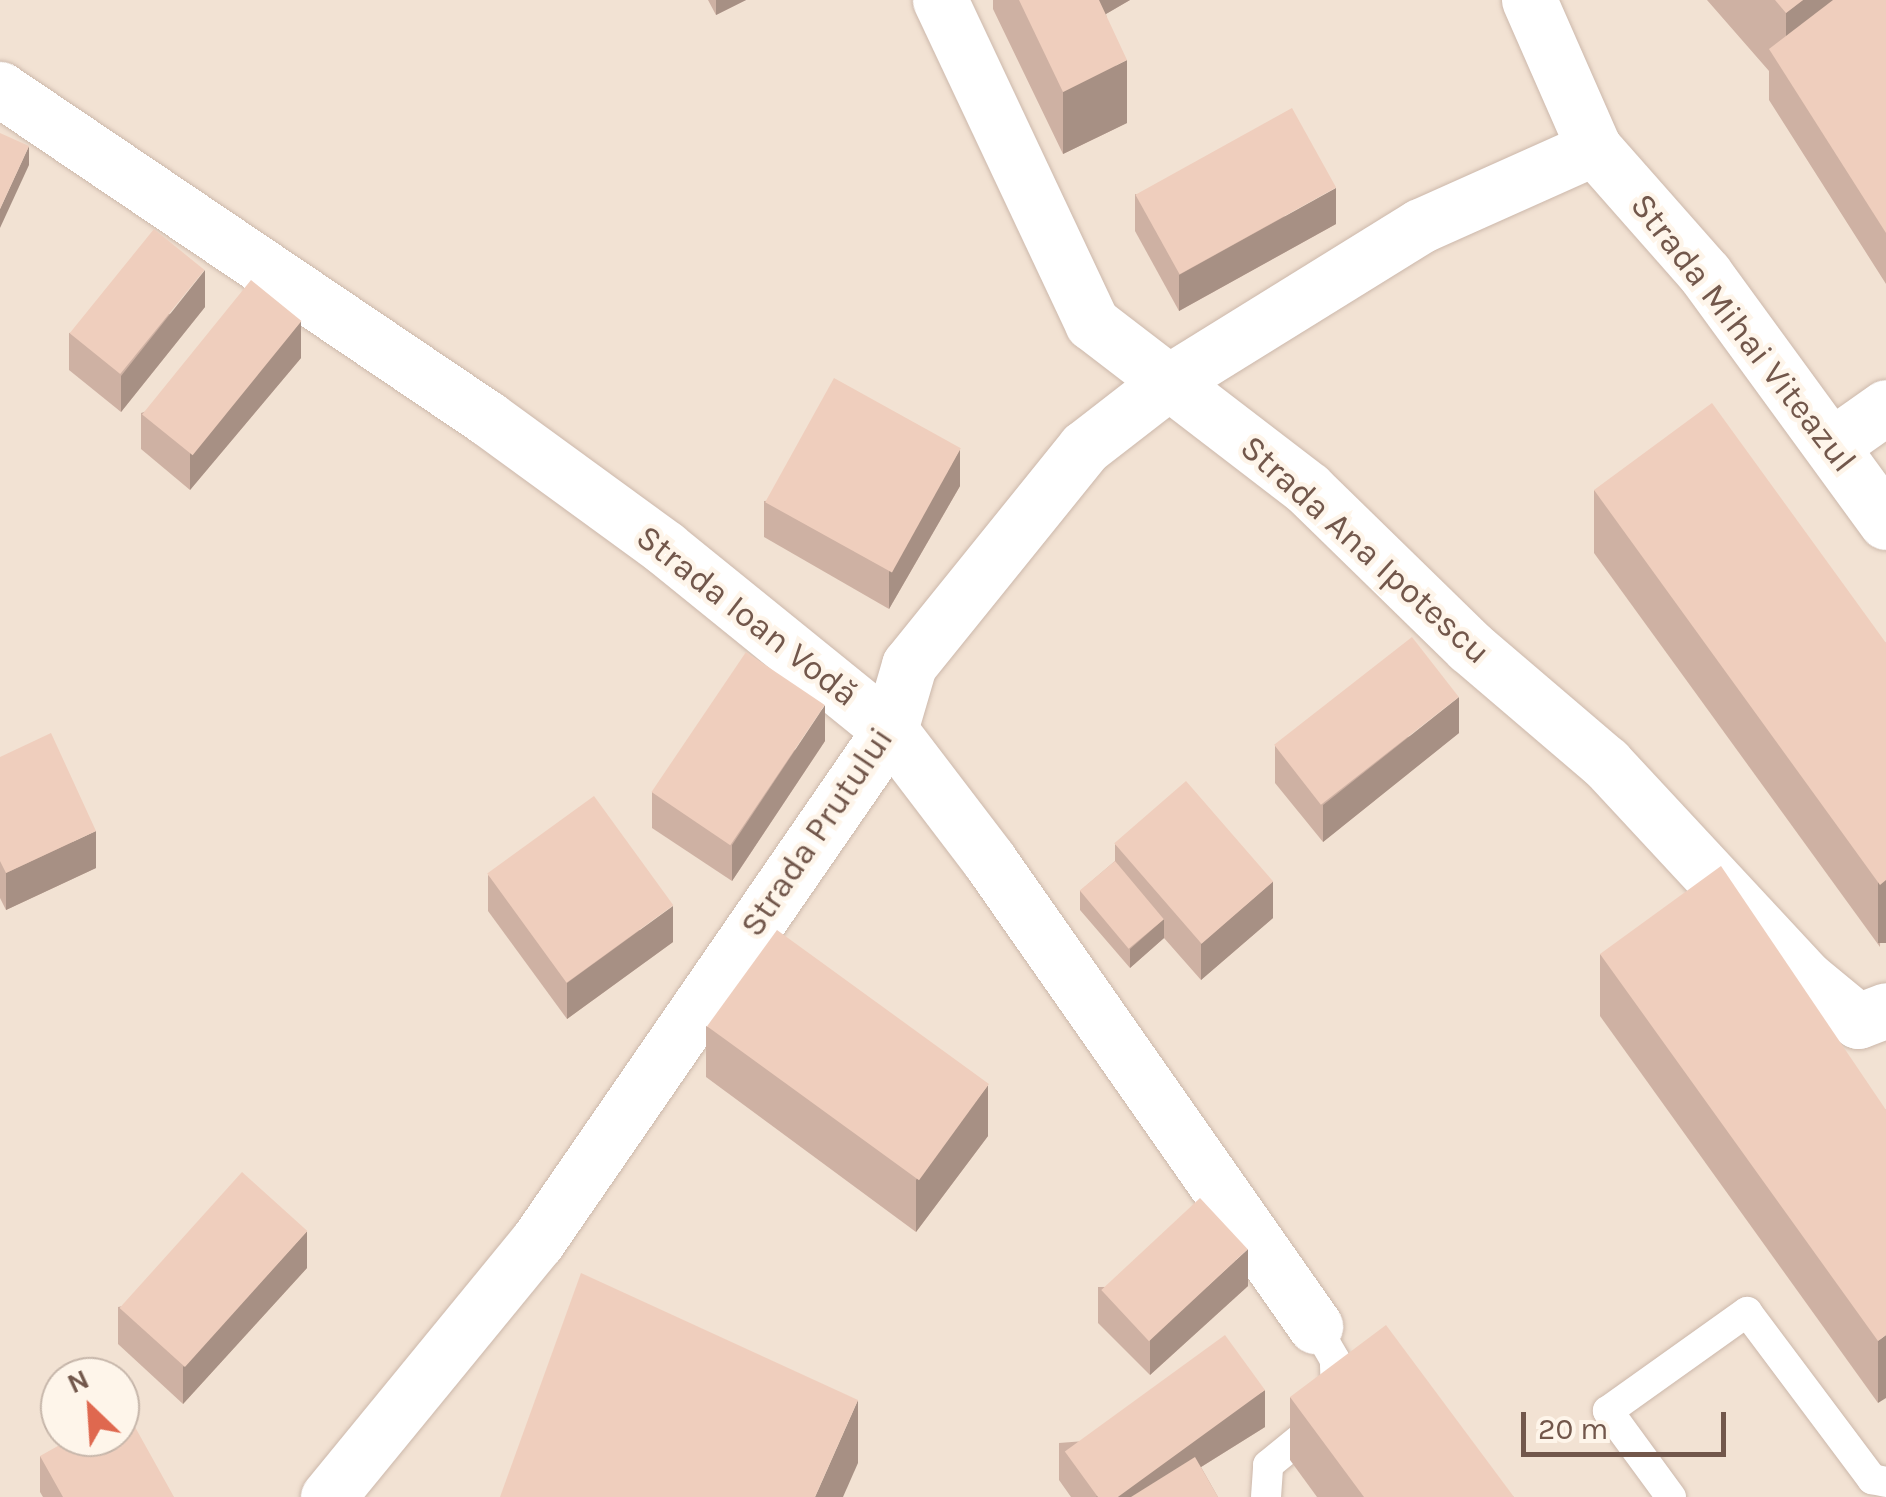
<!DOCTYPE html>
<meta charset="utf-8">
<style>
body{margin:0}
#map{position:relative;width:1886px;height:1497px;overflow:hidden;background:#fbf1e4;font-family:Karla,sans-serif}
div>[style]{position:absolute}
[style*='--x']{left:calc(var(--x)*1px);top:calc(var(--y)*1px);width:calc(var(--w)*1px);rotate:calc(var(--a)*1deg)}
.residential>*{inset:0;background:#f2e2d3}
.roads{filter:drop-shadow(0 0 2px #ccb8ab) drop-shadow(0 0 2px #ccb8ab)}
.service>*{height:30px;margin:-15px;padding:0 15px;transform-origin:15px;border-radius:15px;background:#fff}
.minor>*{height:55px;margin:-27.5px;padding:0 27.5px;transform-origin:27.5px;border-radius:27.5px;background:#fff}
.secondary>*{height:55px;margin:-27.5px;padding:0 27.5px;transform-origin:27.5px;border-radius:27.5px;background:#fff}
.wall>*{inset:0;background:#ceb1a3}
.shaded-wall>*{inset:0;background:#a79084;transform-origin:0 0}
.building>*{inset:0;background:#efcebd;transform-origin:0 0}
span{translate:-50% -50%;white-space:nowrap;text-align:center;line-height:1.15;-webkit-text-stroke:9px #fef5ea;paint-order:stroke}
.street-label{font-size:35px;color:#72574b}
.north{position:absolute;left:40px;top:1357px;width:100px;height:100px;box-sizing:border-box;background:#fef5ea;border:2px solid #c6b6aa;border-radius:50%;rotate:335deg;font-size:28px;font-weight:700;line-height:40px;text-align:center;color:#72574b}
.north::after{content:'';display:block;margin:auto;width:35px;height:45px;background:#df684f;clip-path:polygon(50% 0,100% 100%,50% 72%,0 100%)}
.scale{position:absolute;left:1521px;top:1412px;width:205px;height:45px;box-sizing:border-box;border:5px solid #72574b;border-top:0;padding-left:12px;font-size:30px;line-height:35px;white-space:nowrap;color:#72574b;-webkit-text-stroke:8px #fef5ea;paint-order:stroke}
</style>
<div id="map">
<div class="residential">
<div style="clip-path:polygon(evenodd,0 0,1886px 0,1886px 1497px,0 1497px,0 0,60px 1377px,120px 1377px,120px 1437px,60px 1437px,60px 1377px)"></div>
</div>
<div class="roads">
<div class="service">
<div style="--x:1266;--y:1497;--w:32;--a:-86"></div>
<div style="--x:1268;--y:1465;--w:70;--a:-39.2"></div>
<div style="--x:1322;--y:1421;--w:30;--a:-63"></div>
<div style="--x:1336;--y:1394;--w:34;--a:-92"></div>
<div style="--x:1335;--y:1360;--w:39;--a:-120"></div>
<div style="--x:1671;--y:1497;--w:107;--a:-126.2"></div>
<div style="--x:1608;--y:1411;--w:171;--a:-35.5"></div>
<div style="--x:1747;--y:1312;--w:209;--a:53.2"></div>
<div style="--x:1872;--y:1479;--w:14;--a:12"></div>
</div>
<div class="minor">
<div style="--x:940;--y:0;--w:357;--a:64.8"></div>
<div style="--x:1092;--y:323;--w:272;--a:37.5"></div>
<div style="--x:1308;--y:489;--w:226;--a:44.3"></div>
<div style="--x:1470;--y:647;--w:179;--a:40.5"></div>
<div style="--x:1606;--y:763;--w:295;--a:47.1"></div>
<div style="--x:1807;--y:979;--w:66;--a:39.5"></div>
<div style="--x:1858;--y:1021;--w:30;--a:-21"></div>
<div style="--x:0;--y:89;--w:588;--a:34.04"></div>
<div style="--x:487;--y:418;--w:220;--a:36.1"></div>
<div style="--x:665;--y:548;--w:289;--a:39"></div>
<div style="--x:890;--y:730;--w:163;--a:52.7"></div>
<div style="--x:989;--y:860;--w:569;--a:55.02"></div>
<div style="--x:1835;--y:443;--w:62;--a:-35.2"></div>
<div style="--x:328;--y:1497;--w:330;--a:-50.7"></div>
<div style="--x:537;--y:1242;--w:622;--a:-55.42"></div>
<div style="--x:890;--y:730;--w:68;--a:-73.7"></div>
<div style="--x:909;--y:665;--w:280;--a:-51.1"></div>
<div style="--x:1085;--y:447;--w:108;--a:-37.8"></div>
<div style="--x:1170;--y:381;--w:294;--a:-31.8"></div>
<div style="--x:1420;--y:226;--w:191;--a:-24.1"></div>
</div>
<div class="secondary">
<div style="--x:1529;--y:0;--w:162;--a:66.3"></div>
<div style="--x:1594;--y:148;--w:168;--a:48.6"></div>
<div style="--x:1705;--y:274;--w:307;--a:53.9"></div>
</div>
</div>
<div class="wall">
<div style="clip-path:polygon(708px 0,746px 0,716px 15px)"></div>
<div style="clip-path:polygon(993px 0,1130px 0,1106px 14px,1127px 123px,1063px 154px,993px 9px)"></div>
<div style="clip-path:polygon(1707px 0,1886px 0,1886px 284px,1769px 100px,1769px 71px)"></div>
<div style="clip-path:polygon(1135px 194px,1336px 224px,1179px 311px,1135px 231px)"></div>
<div style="clip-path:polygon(205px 307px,121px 412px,69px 370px,69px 333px)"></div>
<div style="clip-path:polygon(301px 358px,190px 490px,141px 449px,141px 413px)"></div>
<div style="clip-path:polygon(960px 486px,889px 609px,764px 537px,764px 501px)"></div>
<div style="clip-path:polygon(1594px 490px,1886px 643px,1880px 947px,1594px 553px)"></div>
<div style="clip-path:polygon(1459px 733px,1323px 842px,1275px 783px,1275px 746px)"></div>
<div style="clip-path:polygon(825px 741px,732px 881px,652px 828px,652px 792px)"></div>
<div style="clip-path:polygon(0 757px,96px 868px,6px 910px,0 898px)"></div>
<div style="clip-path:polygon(1115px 844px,1273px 918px,1201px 980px,1164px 938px,1130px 968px,1080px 910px,1080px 891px,1115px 861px)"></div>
<div style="clip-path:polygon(488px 875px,673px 942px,567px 1019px,488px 911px)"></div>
<div style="clip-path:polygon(1600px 954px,1886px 1110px,1878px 1403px,1600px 1016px)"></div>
<div style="clip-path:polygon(706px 1026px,988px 1136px,916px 1232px,706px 1077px)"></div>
<div style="clip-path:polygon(307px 1268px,183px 1404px,118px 1344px,118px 1307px)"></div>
<div style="clip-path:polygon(1248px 1286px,1150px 1375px,1098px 1323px,1098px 1287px)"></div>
<div style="clip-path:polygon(1290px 1397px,1514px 1497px,1317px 1497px,1290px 1460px)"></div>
<div style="clip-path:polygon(1265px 1427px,1201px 1467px,1218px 1497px,1071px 1497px,1059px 1480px,1059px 1443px)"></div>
<div style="clip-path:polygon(40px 1456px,174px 1497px,43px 1497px,40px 1492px)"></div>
</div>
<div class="shaded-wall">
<div style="clip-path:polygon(716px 0,746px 0,716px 15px)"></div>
<div style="clip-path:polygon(1087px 0,1130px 0,1087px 25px)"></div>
<div style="clip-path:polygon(1803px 0,1886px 0,1786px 76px,1786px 13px)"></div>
<div style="clip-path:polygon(1127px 60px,1127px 123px,1063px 154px,1063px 92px)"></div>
<div style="clip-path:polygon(29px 146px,29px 165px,0 228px,0 209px)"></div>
<div style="clip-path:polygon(1336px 188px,1336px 224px,1179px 311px,1179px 275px)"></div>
<div style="clip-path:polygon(205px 270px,205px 307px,121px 412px,121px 376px)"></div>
<div style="clip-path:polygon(301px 321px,301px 358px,190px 490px,190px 453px)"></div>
<div style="clip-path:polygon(960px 449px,960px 486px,889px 609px,889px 572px)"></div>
<div style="clip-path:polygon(1459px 697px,1459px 733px,1323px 842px,1323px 805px)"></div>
<div style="clip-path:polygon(825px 705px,825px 741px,732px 881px,732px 845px)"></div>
<div style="clip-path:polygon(96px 831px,96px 868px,6px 910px,6px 873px)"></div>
<div style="left:1886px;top:880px;width:63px;height:8px;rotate:90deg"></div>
<div style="clip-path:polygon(1273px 881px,1273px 918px,1201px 980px,1201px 944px)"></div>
<div style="clip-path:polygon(673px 906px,673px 942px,567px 1019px,567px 983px)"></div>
<div style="clip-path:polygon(1164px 919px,1164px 938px,1130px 968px,1130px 949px)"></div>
<div style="clip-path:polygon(988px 1085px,988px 1136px,916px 1232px,916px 1180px)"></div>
<div style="clip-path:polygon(307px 1231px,307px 1268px,183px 1404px,183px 1367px)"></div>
<div style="clip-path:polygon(1248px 1249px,1248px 1286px,1150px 1375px,1150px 1339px)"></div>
<div style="clip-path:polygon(1886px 1335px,1886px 1398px,1878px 1403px,1878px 1341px)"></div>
<div style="clip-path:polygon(1265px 1390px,1265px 1427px,1153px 1497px,1096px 1497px)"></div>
<div style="clip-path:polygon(858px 1400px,858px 1463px,843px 1497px,815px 1497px)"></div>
</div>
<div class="building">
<div style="clip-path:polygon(1019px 0,1099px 0,1127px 60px,1063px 92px)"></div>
<div style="clip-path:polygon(1775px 0,1803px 0,1786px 13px)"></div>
<div style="clip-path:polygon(1833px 0,1886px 0,1886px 233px,1769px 49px)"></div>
<div style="left:1292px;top:108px;width:91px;height:179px;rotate:61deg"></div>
<div style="clip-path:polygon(0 133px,29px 146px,0 209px)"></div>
<div style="left:154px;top:229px;width:65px;height:134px;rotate:39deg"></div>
<div style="left:251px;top:280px;width:65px;height:173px;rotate:39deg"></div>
<div style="left:834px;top:378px;width:145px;height:142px;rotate:29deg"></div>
<div style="clip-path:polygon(1712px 403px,1886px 643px,1886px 880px,1880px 885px,1594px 490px)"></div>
<div style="left:1412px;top:637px;width:76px;height:175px;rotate:52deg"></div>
<div style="left:746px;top:652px;width:95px;height:169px;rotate:34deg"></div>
<div style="clip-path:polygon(51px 733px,96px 831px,6px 873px,0 861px,0 757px)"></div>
<div style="left:1186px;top:781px;width:133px;height:95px;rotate:49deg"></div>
<div style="left:594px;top:796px;width:135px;height:132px;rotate:54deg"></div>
<div style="left:1115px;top:861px;width:76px;height:46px;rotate:50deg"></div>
<div style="clip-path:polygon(1721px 866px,1886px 1110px,1886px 1335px,1878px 1341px,1600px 954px)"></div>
<div style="left:777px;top:930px;width:262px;height:119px;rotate:36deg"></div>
<div style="left:242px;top:1172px;width:88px;height:183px;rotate:42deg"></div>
<div style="left:1200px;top:1198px;width:70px;height:135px;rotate:47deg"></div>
<div style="clip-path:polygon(581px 1273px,858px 1400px,815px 1497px,500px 1497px)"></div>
<div style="clip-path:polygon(1386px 1325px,1514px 1497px,1364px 1497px,1290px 1397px)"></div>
<div style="left:1225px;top:1335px;width:68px;height:198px;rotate:54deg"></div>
<div style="clip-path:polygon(125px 1409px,174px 1497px,63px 1497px,40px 1456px,74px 1437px,120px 1437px,120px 1412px)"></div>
<div style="clip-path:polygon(1195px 1457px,1218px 1497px,1131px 1497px)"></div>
</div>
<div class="street-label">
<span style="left:1743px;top:333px;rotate:52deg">Strada Mihai Viteazul</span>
<span style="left:1365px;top:550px;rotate:42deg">Strada Ana Ipotescu</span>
<span style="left:747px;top:616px;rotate:38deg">Strada Ioan Vodă</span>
<span style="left:817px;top:832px;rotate:-56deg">Strada Prutului</span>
</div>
<div class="north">N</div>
<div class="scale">20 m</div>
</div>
